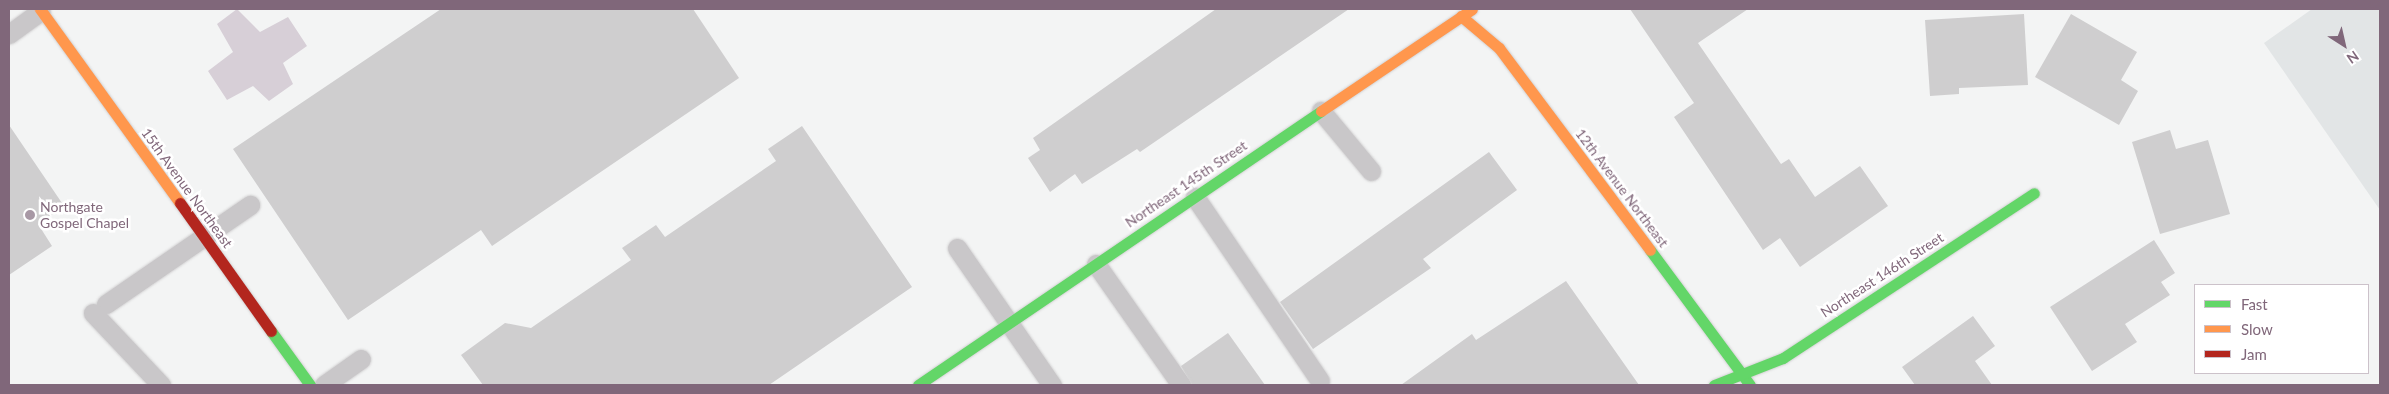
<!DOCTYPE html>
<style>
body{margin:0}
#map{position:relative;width:2389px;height:394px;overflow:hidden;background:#f3f4f4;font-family:Lato,sans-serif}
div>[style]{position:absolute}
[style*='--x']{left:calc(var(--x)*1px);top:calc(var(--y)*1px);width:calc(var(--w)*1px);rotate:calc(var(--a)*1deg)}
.green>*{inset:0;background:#e2e5e6}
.water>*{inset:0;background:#d7cfd7}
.building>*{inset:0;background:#cfcecf}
.roads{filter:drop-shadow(0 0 1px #d2d1d2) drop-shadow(0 0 1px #d2d1d2)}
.lane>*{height:19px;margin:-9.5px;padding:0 9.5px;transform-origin:9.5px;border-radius:9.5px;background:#c9c7c9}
.fast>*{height:11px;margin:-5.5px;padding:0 5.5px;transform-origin:5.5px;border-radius:5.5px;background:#63d668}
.slow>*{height:11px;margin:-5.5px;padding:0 5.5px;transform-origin:5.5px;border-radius:5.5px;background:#ff974d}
.jam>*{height:11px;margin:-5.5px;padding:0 5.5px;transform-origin:5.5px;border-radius:5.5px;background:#b3261e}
.dots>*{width:14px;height:14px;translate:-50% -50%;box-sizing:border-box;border:2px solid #fff;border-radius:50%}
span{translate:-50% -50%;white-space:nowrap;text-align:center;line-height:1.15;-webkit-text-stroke:5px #fff;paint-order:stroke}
.street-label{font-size:14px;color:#80677a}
.poi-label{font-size:14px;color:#80677a}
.left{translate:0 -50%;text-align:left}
.frame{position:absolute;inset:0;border:10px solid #80677a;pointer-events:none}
.legend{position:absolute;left:2194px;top:284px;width:175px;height:90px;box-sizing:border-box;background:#fff;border:1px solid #ccc2ca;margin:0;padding:6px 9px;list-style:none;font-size:15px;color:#80677a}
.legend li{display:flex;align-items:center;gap:10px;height:25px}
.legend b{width:25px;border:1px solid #ccc2ca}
.north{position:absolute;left:2319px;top:20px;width:50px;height:50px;-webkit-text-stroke:4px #fff;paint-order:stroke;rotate:145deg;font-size:14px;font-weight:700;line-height:20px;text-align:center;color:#80677a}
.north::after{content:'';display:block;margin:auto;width:18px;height:22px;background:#80677a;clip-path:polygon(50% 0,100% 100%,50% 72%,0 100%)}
</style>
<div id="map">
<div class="green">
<div style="clip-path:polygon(2312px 9px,2380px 9px,2380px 210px,2264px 43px)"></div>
</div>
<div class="water">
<div style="clip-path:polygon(237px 9px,260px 32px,288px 17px,307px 46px,283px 63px,293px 84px,269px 101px,253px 86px,227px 100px,208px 71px,233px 52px,217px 24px)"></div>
</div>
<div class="building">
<div style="clip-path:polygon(441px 9px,693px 9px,739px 78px,492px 246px,481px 230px,348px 320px,233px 149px)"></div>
<div style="clip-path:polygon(1216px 9px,1349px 9px,1140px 152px,1137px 149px,1082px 184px,1075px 174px,1050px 192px,1028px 158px,1040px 150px,1033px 138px)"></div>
<div style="clip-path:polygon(1630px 9px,1748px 9px,1698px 43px,1781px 164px,1789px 159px,1815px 197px,1860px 166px,1888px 206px,1800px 267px,1780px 238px,1763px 250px,1674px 117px,1694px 103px)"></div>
<div style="clip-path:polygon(2024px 14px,2028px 85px,1959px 88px,1959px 94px,1930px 96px,1925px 20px)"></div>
<div style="clip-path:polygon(2071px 14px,2137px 52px,2121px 80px,2138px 91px,2119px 125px,2035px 77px)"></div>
<div style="clip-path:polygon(9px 125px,64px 206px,38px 224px,52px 246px,9px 275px)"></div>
<div style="clip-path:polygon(802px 126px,912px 287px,769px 385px,483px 385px,461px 355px,505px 323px,531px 328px,544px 319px,631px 260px,622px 248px,656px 225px,665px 237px,776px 161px,768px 149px)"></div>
<div style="clip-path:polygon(2170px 130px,2176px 149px,2208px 140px,2230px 214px,2160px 234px,2132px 142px)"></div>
<div style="clip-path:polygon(1489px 152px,1517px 190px,1423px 259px,1431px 268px,1313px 349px,1280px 302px)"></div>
<div style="clip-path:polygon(2154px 240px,2175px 273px,2161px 282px,2170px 295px,2125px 324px,2137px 342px,2092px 371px,2050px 307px)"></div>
<div style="clip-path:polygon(1566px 281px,1639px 385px,1401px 385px,1472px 334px,1476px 340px)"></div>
<div style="clip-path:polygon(1973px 316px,1995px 346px,1975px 361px,1992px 385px,1915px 385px,1902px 367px)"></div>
<div style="clip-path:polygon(1228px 333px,1265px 385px,1192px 385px,1181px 366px)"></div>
</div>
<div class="roads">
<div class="lane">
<div style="--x:9;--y:34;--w:39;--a:-36"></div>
<div style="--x:1321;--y:111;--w:78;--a:50.2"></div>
<div style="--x:1195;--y:197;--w:222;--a:55.8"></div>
<div style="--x:957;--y:248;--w:167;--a:55.3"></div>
<div style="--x:1096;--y:264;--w:148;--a:54.9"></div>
<div style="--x:106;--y:304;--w:175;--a:-34.5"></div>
<div style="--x:93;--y:313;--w:99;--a:46.6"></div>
<div style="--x:324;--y:385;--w:45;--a:-35.1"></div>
</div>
<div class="fast">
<div style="--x:1650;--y:250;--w:168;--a:53.5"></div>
<div style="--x:271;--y:331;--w:67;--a:54.2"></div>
<div style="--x:918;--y:385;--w:487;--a:-34.2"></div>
<div style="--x:1714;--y:385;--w:74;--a:-21.4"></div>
<div style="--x:1783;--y:358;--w:300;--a:-33.3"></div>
</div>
<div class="slow">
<div style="--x:40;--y:9;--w:239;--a:54.2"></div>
<div style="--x:1461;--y:16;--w:50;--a:40.1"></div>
<div style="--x:1499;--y:48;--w:252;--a:53.2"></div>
<div style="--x:1321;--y:111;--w:182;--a:-34"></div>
</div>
<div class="jam">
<div style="--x:180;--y:203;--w:157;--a:54.6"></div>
</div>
</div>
<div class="dots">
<div style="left:30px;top:215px;background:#a898a5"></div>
</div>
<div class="street-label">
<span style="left:1186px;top:184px;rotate:-34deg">Northeast 145th Street</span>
<span style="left:187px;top:188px;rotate:54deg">15th Avenue Northeast</span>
<span style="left:1622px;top:188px;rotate:53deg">12th Avenue Northeast</span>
<span style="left:1882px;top:275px;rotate:-33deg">Northeast 146th Street</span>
</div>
<div class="poi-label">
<span class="left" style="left:40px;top:215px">Northgate<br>Gospel Chapel</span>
</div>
<div class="frame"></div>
<ul class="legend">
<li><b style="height:6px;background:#63d668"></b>Fast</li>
<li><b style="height:6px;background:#ff974d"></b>Slow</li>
<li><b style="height:6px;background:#b3261e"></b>Jam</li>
</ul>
<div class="north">N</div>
</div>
